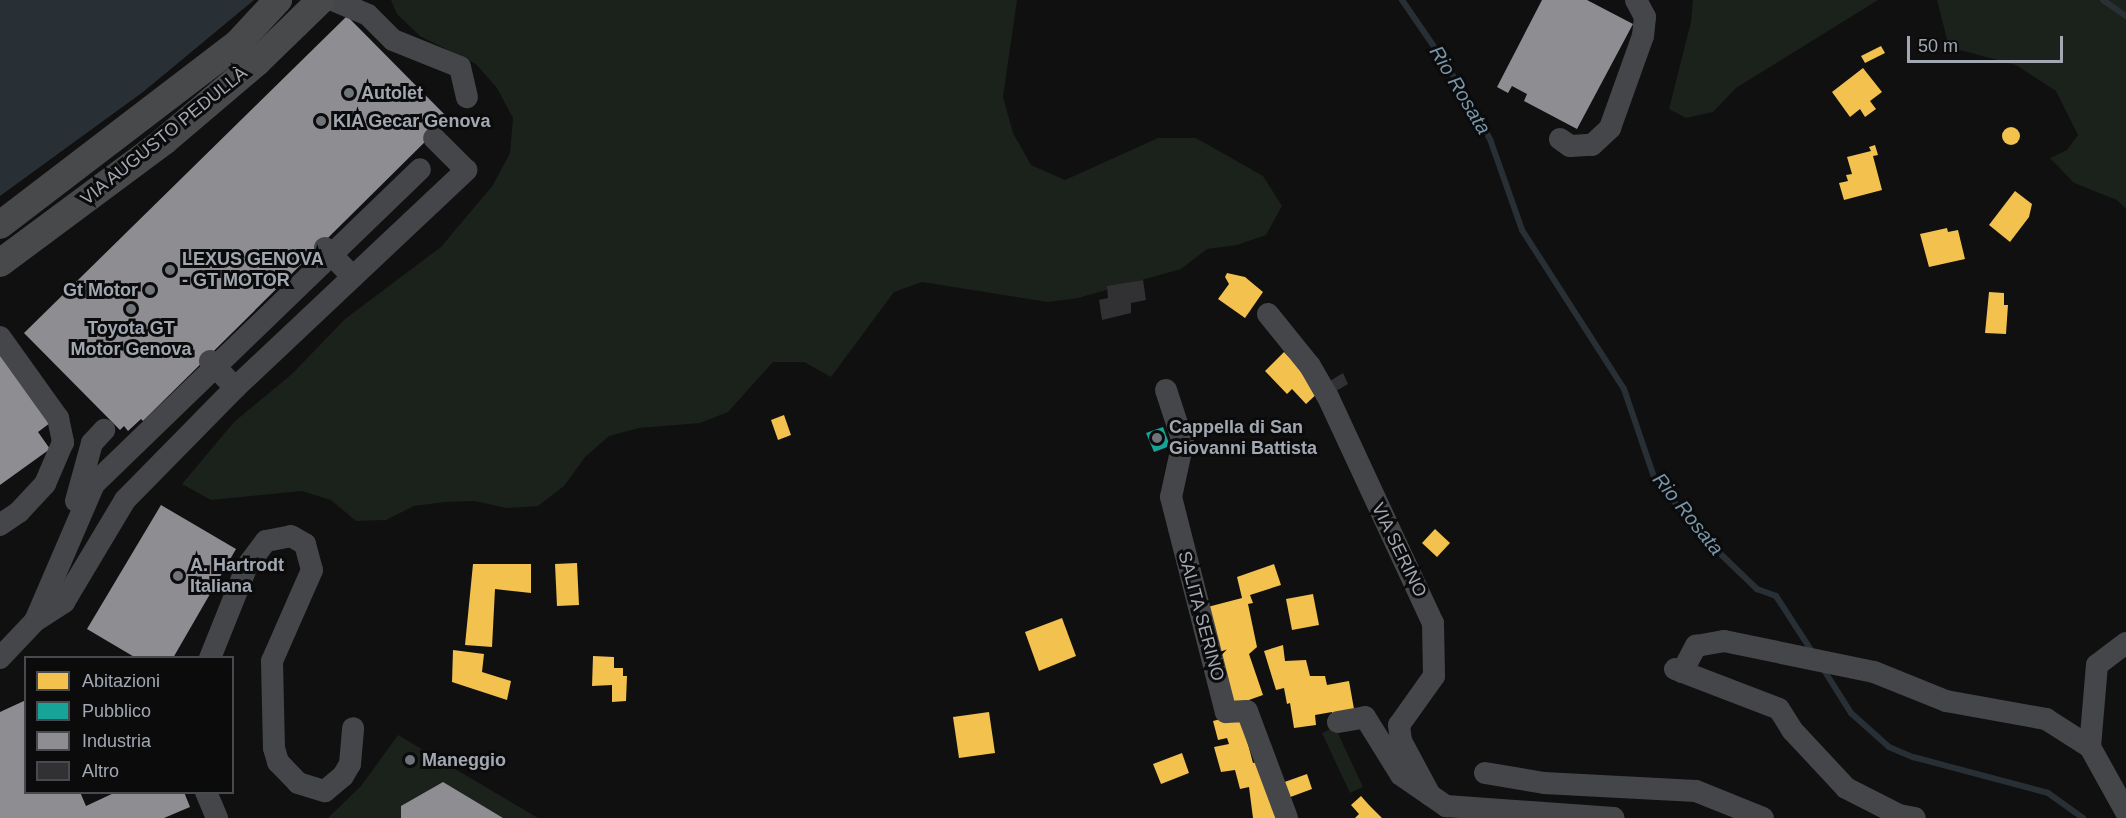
<!DOCTYPE html>
<meta charset="utf-8">
<style>
body{margin:0}
#map{position:relative;width:2126px;height:818px;overflow:hidden;background:#101011;font-family:Helvetica,sans-serif}
div>[style]{position:absolute}
[style*='--x']{left:calc(var(--x)*1px);top:calc(var(--y)*1px);width:calc(var(--w)*1px);rotate:calc(var(--a)*1deg)}
.green>*{inset:0;background:#1b211b}
.water>*{inset:0;background:#283035}
.homes>*{inset:0;background:#f2c14e}
.round{border-radius:50%}
.public>*{inset:0;background:#17a398}
.industry>*{inset:0;background:#8d8d92}
.stream>*{height:6px;margin:-3px;padding:0 3px;transform-origin:3px;border-radius:3px;background:#283035}
.building>*{inset:0;background:#313133}
.minor>*{height:22px;margin:-11px;padding:0 11px;transform-origin:11px;border-radius:11px;background:#454649}
.major>*{height:28px;margin:-14px;padding:0 14px;transform-origin:14px;border-radius:14px;background:#47494b}
.minor-bridge>*{height:22px;margin:-11px;padding:0 11px;transform-origin:11px;border-radius:11px;background:#454649}
.dots>*{width:16px;height:16px;translate:-50% -50%;box-sizing:border-box;border:3px solid #0b0b0c;border-radius:50%}
span{translate:-50% -50%;white-space:nowrap;text-align:center;line-height:1.15;-webkit-text-stroke:6px #0b0b0c;paint-order:stroke}
.poi-label{font-size:18px;color:#a2a8b2;font-weight:700}
.left{translate:0 -50%;text-align:left}
.right{translate:-100% -50%;text-align:right}
.street-label{font-size:18px;color:#a2a8b2}
.water-label{font-size:20px;color:#7997ac;font-style:italic}
.legend{position:absolute;left:24px;top:656px;width:210px;height:138px;box-sizing:border-box;background:#0b0b0c;border:2px solid #474a4e;margin:0;padding:8px 10px;list-style:none;font-size:18px;color:#a2a8b2}
.legend li{display:flex;align-items:center;gap:12px;height:30px}
.legend b{width:30px;border:2px solid #474a4e}
.scale{position:absolute;left:1907px;top:36px;width:156px;height:27px;box-sizing:border-box;border:3px solid #a2a8b2;border-top:0;padding-left:8px;font-size:18px;line-height:21px;white-space:nowrap;color:#a2a8b2;-webkit-text-stroke:4px #0b0b0c;paint-order:stroke}
</style>
<div id="map">
<div class="green">
<i style="clip-path:polygon(391px 0,1017px 0,1003px 97px,1013px 133px,1031px 165px,1065px 180px,1158px 138px,1196px 138px,1263px 176px,1282px 206px,1266px 235px,1237px 245px,1207px 249px,1181px 269px,1078px 298px,1048px 302px,922px 282px,894px 292px,831px 377px,804px 362px,773px 362px,728px 412px,700px 423px,639px 428px,609px 436px,585px 457px,564px 486px,538px 506px,506px 508px,475px 501px,445px 502px,414px 506px,386px 520px,356px 521px,331px 500px,302px 491px,211px 500px,182px 484px,234px 422px,292px 374px,345px 319px,441px 247px,493px 185px,510px 153px,513px 118px,497px 88px,476px 64px,420px 36px,397px 14px)"></i>
<i style="clip-path:polygon(1693px 0,1878px 0,1736px 88px,1713px 112px,1686px 118px,1669px 109px,1691px 22px)"></i>
<i style="clip-path:polygon(1937px 0,2126px 0,2126px 209px,2117px 200px,2074px 183px,2050px 158px,2067px 150px,2078px 135px,2056px 91px,2016px 65px,1949px 47px)"></i>
<i style="clip-path:polygon(1335px 727px,1363px 787px,1350px 793px,1322px 733px)"></i>
<i style="clip-path:polygon(398px 735px,538px 818px,328px 818px,361px 786px)"></i>
</div>
<div class="water">
<i style="clip-path:polygon(0 0,254px 0,143px 92px,0 196px)"></i>
</div>
<div class="homes">
<i style="clip-path:polygon(1881px 46px,1885px 53px,1865px 63px,1861px 56px)"></i>
<i style="clip-path:polygon(1863px 68px,1882px 92px,1870px 101px,1876px 109px,1865px 117px,1860px 109px,1850px 117px,1832px 92px)"></i>
<i class="round" style="left:2002px;top:127px;width:18px;height:18px"></i>
<i style="clip-path:polygon(1875px 145px,1878px 155px,1873px 156px,1882px 190px,1844px 200px,1839px 183px,1848px 181px,1846px 175px,1852px 174px,1847px 157px,1871px 151px,1869px 147px)"></i>
<i style="clip-path:polygon(2015px 191px,2032px 204px,2029px 217px,2010px 242px,1989px 225px)"></i>
<i style="clip-path:polygon(1947px 228px,1948px 232px,1958px 230px,1965px 259px,1929px 267px,1920px 234px)"></i>
<i style="clip-path:polygon(1227px 273px,1245px 277px,1263px 292px,1245px 318px,1218px 299px,1229px 284px,1225px 277px)"></i>
<i style="clip-path:polygon(1989px 292px,2004px 293px,2004px 305px,2008px 305px,2006px 334px,1985px 333px)"></i>
<i style="clip-path:polygon(1284px 352px,1321px 390px,1306px 404px,1292px 389px,1287px 394px,1265px 371px)"></i>
<i style="clip-path:polygon(784px 415px,791px 435px,778px 440px,771px 420px)"></i>
<i style="clip-path:polygon(1435px 529px,1450px 543px,1437px 557px,1422px 543px)"></i>
<i style="clip-path:polygon(577px 563px,579px 605px,557px 606px,555px 564px)"></i>
<i style="clip-path:polygon(473px 564px,531px 564px,531px 593px,495px 589px,492px 647px,465px 645px)"></i>
<i style="clip-path:polygon(1274px 564px,1281px 585px,1250px 595px,1253px 603px,1248px 604px,1257px 647px,1249px 654px,1263px 695px,1229px 707px,1200px 609px,1242px 598px,1237px 577px)"></i>
<i style="clip-path:polygon(1313px 594px,1319px 625px,1292px 630px,1286px 599px)"></i>
<i style="clip-path:polygon(1062px 618px,1076px 656px,1039px 671px,1025px 632px)"></i>
<i style="clip-path:polygon(1283px 645px,1285px 661px,1306px 660px,1310px 676px,1325px 676px,1327px 685px,1349px 681px,1354px 709px,1333px 716px,1332px 712px,1315px 715px,1316px 725px,1294px 728px,1290px 703px,1287px 704px,1284px 688px,1276px 690px,1264px 651px)"></i>
<i style="clip-path:polygon(453px 650px,484px 654px,482px 672px,511px 681px,507px 700px,452px 682px)"></i>
<i style="clip-path:polygon(593px 656px,614px 657px,614px 668px,623px 668px,623px 676px,627px 676px,626px 701px,612px 702px,612px 685px,592px 686px)"></i>
<i style="clip-path:polygon(989px 712px,995px 753px,959px 758px,953px 717px)"></i>
<i style="clip-path:polygon(1240px 714px,1253px 763px,1261px 761px,1280px 818px,1253px 818px,1249px 787px,1240px 789px,1235px 770px,1221px 772px,1214px 747px,1229px 744px,1227px 738px,1218px 740px,1213px 721px)"></i>
<i style="clip-path:polygon(1182px 753px,1189px 773px,1161px 784px,1153px 764px)"></i>
<i style="clip-path:polygon(1307px 774px,1312px 789px,1285px 799px,1279px 784px)"></i>
<i style="clip-path:polygon(1361px 796px,1369px 805px,1382px 818px,1355px 818px,1359px 814px,1351px 805px)"></i>
</div>
<div class="public">
<i style="clip-path:polygon(1163px 427px,1170px 446px,1154px 452px,1146px 433px)"></i>
</div>
<div class="industry">
<i style="clip-path:polygon(1542px 0,1587px 0,1633px 24px,1577px 129px,1524px 101px,1527px 94px,1512px 86px,1508px 93px,1497px 87px)"></i>
<i style="clip-path:polygon(347px 16px,447px 117px,444px 123px,143px 421px,141px 419px,128px 431px,124px 426px,120px 430px,24px 333px)"></i>
<i style="clip-path:polygon(0 355px,50px 423px,38px 432px,50px 449px,0 485px)"></i>
<i style="clip-path:polygon(161px 505px,236px 549px,173px 658px,136px 658px,87px 629px)"></i>
<i style="clip-path:polygon(26px 700px,26px 792px,80px 792px,86px 806px,116px 792px,184px 792px,190px 807px,164px 818px,0 818px,0 712px)"></i>
<i style="clip-path:polygon(443px 782px,503px 818px,401px 818px,401px 806px)"></i>
</div>
<div class="stream">
<i style="--x:1402;--y:0;--w:78;--a:55.5"></i>
<i style="--x:1446;--y:64;--w:87;--a:59.6"></i>
<i style="--x:1490;--y:139;--w:96;--a:70.6"></i>
<i style="--x:1522;--y:230;--w:189;--a:57.3"></i>
<i style="--x:1624;--y:389;--w:93;--a:71.2"></i>
<i style="--x:1654;--y:477;--w:82;--a:50.5"></i>
<i style="--x:1706;--y:540;--w:71;--a:43.9"></i>
<i style="--x:1757;--y:589;--w:20;--a:20"></i>
<i style="--x:1776;--y:596;--w:68;--a:57"></i>
<i style="--x:2103;--y:0;--w:28;--a:35"></i>
<i style="--x:1822;--y:667;--w:54;--a:57.8"></i>
<i style="--x:1851;--y:713;--w:51;--a:41.8"></i>
<i style="--x:1889;--y:747;--w:26;--a:23"></i>
<i style="--x:1913;--y:757;--w:140;--a:14.9"></i>
<i style="--x:2048;--y:793;--w:43;--a:35.5"></i>
</div>
<div class="building">
<i style="clip-path:polygon(1143px 280px,1146px 300px,1131px 303px,1131px 313px,1102px 320px,1099px 300px,1108px 298px,1107px 286px)"></i>
<i style="clip-path:polygon(1343px 373px,1348px 384px,1331px 394px,1325px 384px)"></i>
</div>
<div class="minor">
<i style="--x:333;--y:0;--w:38;--a:23"></i>
<i style="--x:368;--y:15;--w:35;--a:45"></i>
<i style="--x:393;--y:40;--w:72;--a:21.9"></i>
<i style="--x:460;--y:67;--w:31;--a:77"></i>
<i style="--x:1560;--y:139;--w:12;--a:35"></i>
<i style="--x:1570;--y:146;--w:22;--a:-3"></i>
<i style="--x:1592;--y:145;--w:25;--a:-43"></i>
<i style="--x:1610;--y:128;--w:98;--a:-70.3"></i>
<i style="--x:1643;--y:36;--w:19;--a:-84"></i>
<i style="--x:1645;--y:17;--w:19;--a:-118"></i>
<i style="--x:1268;--y:314;--w:67;--a:51.1"></i>
<i style="--x:1310;--y:366;--w:36;--a:60"></i>
<i style="--x:1328;--y:397;--w:249;--a:65.1"></i>
<i style="--x:1433;--y:623;--w:53;--a:88.9"></i>
<i style="--x:1434;--y:676;--w:60;--a:125.5"></i>
<i style="--x:1399;--y:725;--w:16;--a:83"></i>
<i style="--x:1401;--y:741;--w:61;--a:61.8"></i>
<i style="--x:0;--y:337;--w:100;--a:54.4"></i>
<i style="--x:58;--y:418;--w:25;--a:78"></i>
<i style="--x:63;--y:442;--w:46;--a:113.2"></i>
<i style="--x:45;--y:484;--w:38;--a:133"></i>
<i style="--x:19;--y:512;--w:23;--a:146"></i>
<i style="--x:1166;--y:390;--w:55;--a:71.9"></i>
<i style="--x:1183;--y:442;--w:56;--a:102.3"></i>
<i style="--x:1171;--y:497;--w:222;--a:75.7"></i>
<i style="--x:1226;--y:712;--w:21;--a:-3"></i>
<i style="--x:1247;--y:711;--w:114;--a:69.5"></i>
<i style="--x:76;--y:501;--w:60;--a:-74.6"></i>
<i style="--x:92;--y:443;--w:18;--a:-47"></i>
<i style="--x:35;--y:621;--w:149;--a:-66.7"></i>
<i style="--x:94;--y:484;--w:453;--a:-44"></i>
<i style="--x:2126;--y:643;--w:36;--a:143"></i>
<i style="--x:2097;--y:665;--w:82;--a:94.9"></i>
<i style="--x:2090;--y:747;--w:74;--a:61"></i>
<i style="--x:0;--y:658;--w:51;--a:-46.6"></i>
<i style="--x:35;--y:621;--w:35;--a:-33"></i>
<i style="--x:64;--y:602;--w:119;--a:-59.1"></i>
<i style="--x:125;--y:500;--w:157;--a:-45.5"></i>
<i style="--x:235;--y:388;--w:318;--a:-43.3"></i>
<i style="--x:466;--y:170;--w:45;--a:-135"></i>
<i style="--x:210;--y:658;--w:99;--a:-68.1"></i>
<i style="--x:247;--y:566;--w:31;--a:-53"></i>
<i style="--x:266;--y:541;--w:25;--a:-11"></i>
<i style="--x:291;--y:536;--w:16;--a:30"></i>
<i style="--x:305;--y:544;--w:27;--a:75"></i>
<i style="--x:312;--y:570;--w:99;--a:113.7"></i>
<i style="--x:272;--y:661;--w:87;--a:88.7"></i>
<i style="--x:274;--y:748;--w:15;--a:74"></i>
<i style="--x:278;--y:762;--w:29;--a:46"></i>
<i style="--x:298;--y:783;--w:28;--a:17"></i>
<i style="--x:325;--y:791;--w:23;--a:-40"></i>
<i style="--x:343;--y:776;--w:14;--a:-60"></i>
<i style="--x:350;--y:764;--w:36;--a:-85"></i>
<i style="--x:1675;--y:669;--w:111;--a:21"></i>
<i style="--x:1779;--y:709;--w:25;--a:58"></i>
<i style="--x:1792;--y:730;--w:79;--a:47"></i>
<i style="--x:1846;--y:788;--w:59;--a:27"></i>
<i style="--x:1899;--y:815;--w:16;--a:11"></i>
<i style="--x:1682;--y:672;--w:30;--a:-62"></i>
<i style="--x:1696;--y:646;--w:28;--a:-10"></i>
<i style="--x:1724;--y:641;--w:153;--a:11.7"></i>
<i style="--x:1874;--y:672;--w:78;--a:21.9"></i>
<i style="--x:1946;--y:701;--w:102;--a:10.2"></i>
<i style="--x:2046;--y:719;--w:52;--a:32.5"></i>
<i style="--x:1338;--y:722;--w:27;--a:-10"></i>
<i style="--x:1365;--y:717;--w:68;--a:58.2"></i>
<i style="--x:1401;--y:775;--w:55;--a:34.6"></i>
<i style="--x:1446;--y:806;--w:168;--a:4.1"></i>
<i style="--x:1485;--y:773;--w:60;--a:9.6"></i>
<i style="--x:1544;--y:783;--w:152;--a:3"></i>
<i style="--x:1696;--y:791;--w:72;--a:21.9"></i>
<i style="--x:206;--y:792;--w:28;--a:67"></i>
</div>
<div class="major">
<i style="--x:0;--y:225;--w:300;--a:-37.4"></i>
<i style="--x:238;--y:43;--w:59;--a:-47.1"></i>
<i style="--x:0;--y:263;--w:204;--a:-36.6"></i>
<i style="--x:164;--y:141;--w:122;--a:-40.3"></i>
<i style="--x:257;--y:62;--w:89;--a:-44.1"></i>
</div>
<div class="minor-bridge">
<i style="--x:325;--y:248;--w:40;--a:46"></i>
<i style="--x:210;--y:361;--w:37;--a:47"></i>
</div>
<div class="dots">
<i style="left:349px;top:93px;background:#6f737a"></i>
<i style="left:321px;top:121px;background:#6f737a"></i>
<i style="left:170px;top:270px;background:#6f737a"></i>
<i style="left:150px;top:290px;background:#6f737a"></i>
<i style="left:131px;top:309px;background:#6f737a"></i>
<i style="left:1157px;top:438px;background:#6f737a"></i>
<i style="left:178px;top:576px;background:#6f737a"></i>
<i style="left:410px;top:760px;background:#6f737a"></i>
</div>
<div class="poi-label">
<span class="left" style="left:361px;top:93px">Autolet</span>
<span class="left" style="left:333px;top:121px">KIA Gecar Genova</span>
<span class="left" style="left:182px;top:270px">LEXUS GENOVA<br>- GT MOTOR</span>
<span class="right" style="left:138px;top:290px">Gt Motor</span>
<span style="left:131px;top:339px">Toyota GT<br>Motor Genova</span>
<span class="left" style="left:1169px;top:438px">Cappella di San<br>Giovanni Battista</span>
<span class="left" style="left:190px;top:576px">A. Hartrodt<br>Italiana</span>
<span class="left" style="left:422px;top:760px">Maneggio</span>
</div>
<div class="street-label">
<span style="left:164px;top:136px;rotate:-39deg">VIA AUGUSTO PEDULLÀ</span>
<span style="left:1399px;top:550px;rotate:64deg">VIA SERINO</span>
<span style="left:1201px;top:616px;rotate:75deg">SALITA SERINO</span>
</div>
<div class="water-label">
<span style="left:1460px;top:90px;rotate:59deg">Rio Rosata</span>
<span style="left:1688px;top:514px;rotate:51deg">Rio Rosata</span>
</div>
<ul class="legend">
<li><b style="height:16px;background:#f2c14e"></b>Abitazioni</li>
<li><b style="height:16px;background:#17a398"></b>Pubblico</li>
<li><b style="height:16px;background:#8d8d92"></b>Industria</li>
<li><b style="height:16px;background:#313133"></b>Altro</li>
</ul>
<div class="scale">50 m</div>
</div>
